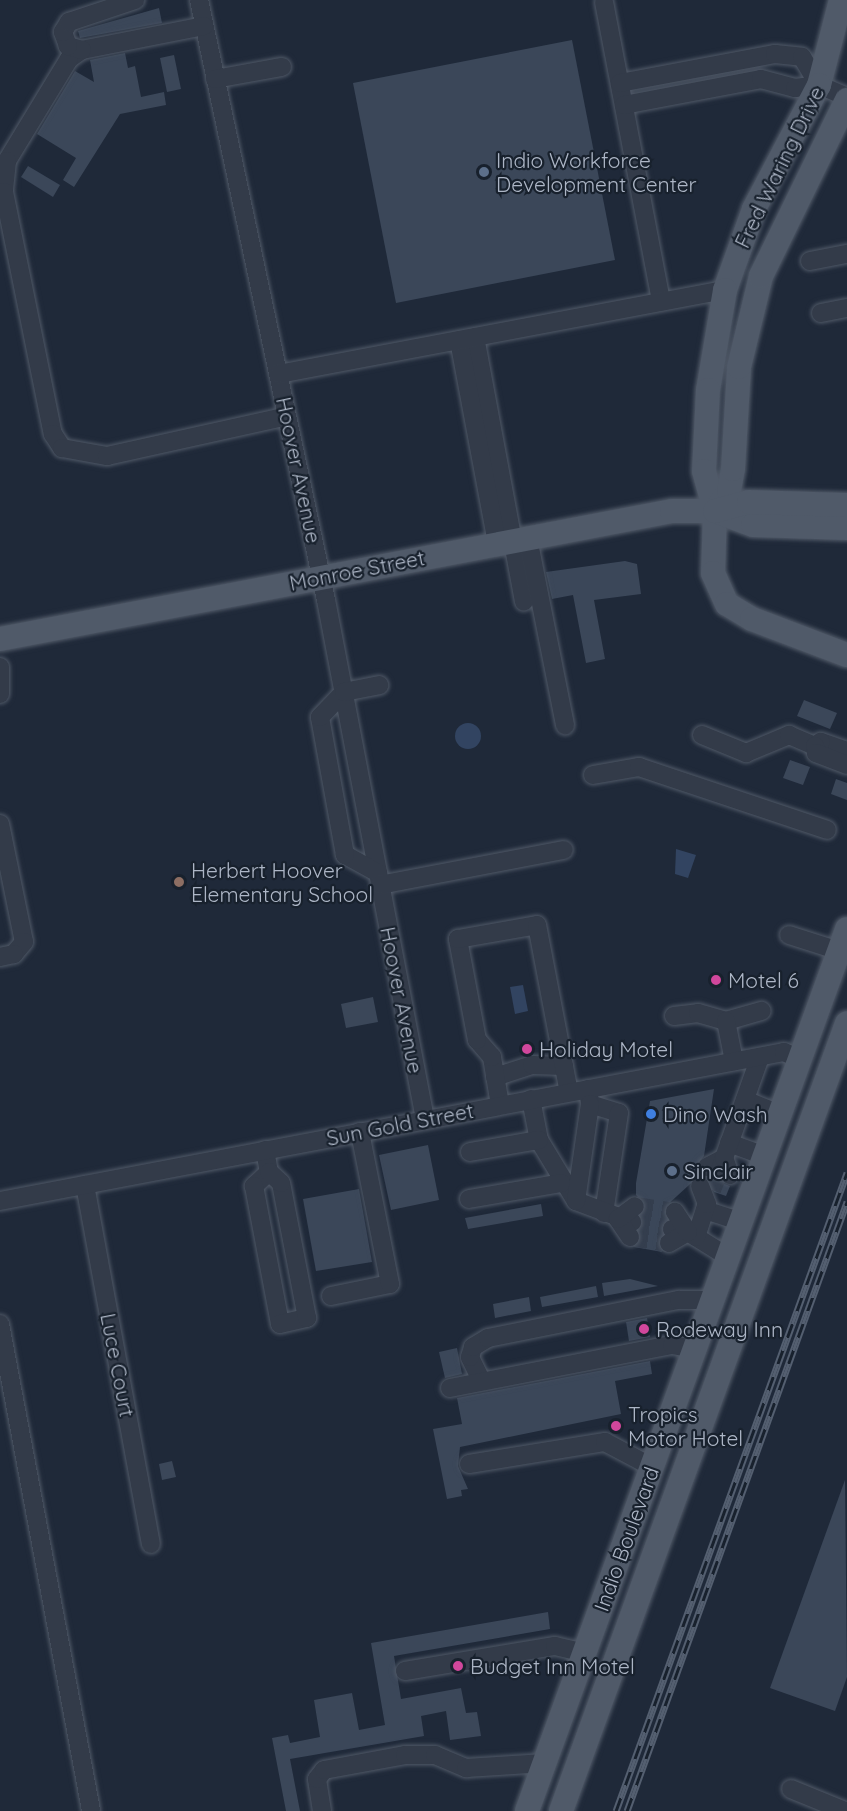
<!DOCTYPE html>
<style>
body{margin:0}
#map{position:relative;width:847px;height:1811px;overflow:hidden;background:#1f2939;font-family:Quicksand,sans-serif}
div>[style]{position:absolute}
[style*='--x']{left:calc(var(--x)*1px);top:calc(var(--y)*1px);width:calc(var(--w)*1px);rotate:calc(var(--a)*1deg)}
.water>*{inset:0;background:#324461}
.round{border-radius:50%}
.building>*{inset:0;background:#3b4759}
.minor-tunnel>*{height:18px;margin-top:-9px;transform-origin:0;background:repeating-linear-gradient(90deg,#343e4e 0 18px,transparent 0 27px)}
.roads{filter:drop-shadow(0 0 2px #505967) drop-shadow(0 0 2px #505967)}
.minor>*{height:18px;margin:-9px;padding:0 9px;transform-origin:9px;border-radius:9px;background:#333b49}
.major>*{height:24px;margin:-12px;padding:0 12px;transform-origin:12px;border-radius:12px;background:#505a69}
.rail>*{height:7px;margin-top:-3.5px;transform-origin:0;background:repeating-linear-gradient(90deg,#18212d 0 14px,#545f70 0 28px);box-sizing:border-box;border-block:2px solid #545f70}
.dots>*{width:16px;height:16px;translate:-50% -50%;box-sizing:border-box;border:3px solid #18212d;border-radius:50%}
span{translate:-50% -50%;white-space:nowrap;text-align:center;line-height:1.15;-webkit-text-stroke:4.5px #18212d;paint-order:stroke}
.poi-label{font-size:21px;color:#adb6c6}
.left{translate:0 -50%;text-align:left}
.street-label{font-size:21px;color:#adb6c6}
</style>
<div id="map">
<div class="water">
<i class="round" style="left:455px;top:723px;width:26px;height:26px"></i>
<i style="clip-path:polygon(676px 849px,696px 855px,688px 878px,675px 874px)"></i>
<i style="clip-path:polygon(523px 985px,528px 1011px,515px 1014px,510px 987px)"></i>
</div>
<div class="building">
<i style="clip-path:polygon(159px 8px,162px 23px,80px 38px,78px 31px)"></i>
<i style="clip-path:polygon(572px 40px,615px 260px,396px 303px,353px 83px)"></i>
<i style="clip-path:polygon(125px 53px,128px 68px,135px 66px,141px 97px,164px 92px,166px 105px,120px 114px,74px 187px,63px 180px,76px 158px,37px 134px,75px 71px,94px 82px,90px 60px)"></i>
<i style="clip-path:polygon(174px 55px,181px 89px,167px 92px,160px 58px)"></i>
<i style="clip-path:polygon(28px 166px,60px 185px,53px 197px,21px 177px)"></i>
<i style="clip-path:polygon(625px 561px,637px 564px,641px 594px,594px 600px,605px 659px,586px 663px,573px 595px,552px 599px,546px 572px)"></i>
<i style="clip-path:polygon(804px 700px,837px 713px,830px 729px,797px 716px)"></i>
<i style="clip-path:polygon(790px 760px,810px 767px,803px 785px,783px 778px)"></i>
<i style="clip-path:polygon(836px 779px,847px 783px,847px 800px,831px 794px)"></i>
<i style="clip-path:polygon(373px 997px,378px 1022px,346px 1028px,341px 1004px)"></i>
<i style="clip-path:polygon(714px 1089px,704px 1156px,696px 1166px,700px 1175px,665px 1207px,658px 1242px,662px 1252px,634px 1247px,640px 1241px,646px 1205px,636px 1195px,636px 1183px,650px 1101px)"></i>
<i style="clip-path:polygon(428px 1145px,439px 1200px,391px 1210px,379px 1155px)"></i>
<i style="clip-path:polygon(708px 1178px,730px 1186px,726px 1196px,714px 1192px)"></i>
<i style="clip-path:polygon(359px 1189px,372px 1262px,316px 1271px,303px 1199px)"></i>
<i style="clip-path:polygon(541px 1204px,543px 1216px,468px 1229px,465px 1218px)"></i>
<i style="clip-path:polygon(630px 1279px,658px 1286px,604px 1296px,602px 1283px)"></i>
<i style="clip-path:polygon(596px 1286px,598px 1297px,542px 1307px,540px 1297px)"></i>
<i style="clip-path:polygon(529px 1297px,531px 1311px,495px 1318px,493px 1304px)"></i>
<i style="clip-path:polygon(647px 1318px,650px 1337px,629px 1341px,626px 1322px)"></i>
<i style="clip-path:polygon(457px 1348px,462px 1374px,445px 1378px,439px 1352px)"></i>
<i style="clip-path:polygon(650px 1361px,652px 1374px,615px 1381px,621px 1414px,460px 1447px,458px 1466px,468px 1489px,461px 1490px,462px 1496px,447px 1499px,433px 1429px,462px 1424px,457px 1398px)"></i>
<i style="clip-path:polygon(172px 1461px,176px 1477px,162px 1480px,159px 1464px)"></i>
<i style="clip-path:polygon(845px 1480px,847px 1677px,835px 1711px,770px 1688px)"></i>
<i style="clip-path:polygon(548px 1612px,550px 1629px,394px 1656px,401px 1699px,461px 1688px,466px 1713px,477px 1712px,481px 1736px,450px 1740px,446px 1711px,421px 1716px,424px 1736px,290px 1759px,300px 1811px,286px 1811px,272px 1738px,288px 1735px,290px 1743px,320px 1737px,314px 1700px,352px 1693px,359px 1730px,385px 1725px,371px 1643px)"></i>
</div>
<div class="minor-tunnel">
<i style="--x:712;--y:1190;--w:22;--a:-68"></i>
<i style="--x:635;--y:1206;--w:40;--a:8.5"></i>
<i style="--x:632;--y:1222;--w:41;--a:9.9"></i>
<i style="--x:630;--y:1237;--w:39;--a:9"></i>
</div>
<div class="roads">
<div class="minor">
<i style="--x:199;--y:0;--w:613;--a:78.05"></i>
<i style="--x:326;--y:600;--w:528;--a:79.2"></i>
<i style="--x:604;--y:2;--w:305;--a:79.2"></i>
<i style="--x:204;--y:26;--w:124;--a:168.9"></i>
<i style="--x:82;--y:50;--w:16;--a:145"></i>
<i style="--x:69;--y:59;--w:119;--a:121.3"></i>
<i style="--x:7;--y:161;--w:31;--a:96"></i>
<i style="--x:4;--y:192;--w:247;--a:78.6"></i>
<i style="--x:53;--y:434;--w:17;--a:57"></i>
<i style="--x:62;--y:448;--w:46;--a:10.1"></i>
<i style="--x:107;--y:456;--w:184;--a:-12.5"></i>
<i style="--x:82;--y:50;--w:15;--a:-164"></i>
<i style="--x:68;--y:46;--w:15;--a:-110"></i>
<i style="--x:63;--y:32;--w:12;--a:-59"></i>
<i style="--x:69;--y:22;--w:70;--a:-18.4"></i>
<i style="--x:215;--y:79;--w:68;--a:-10.2"></i>
<i style="--x:620;--y:83;--w:158;--a:-10.6"></i>
<i style="--x:775;--y:54;--w:27;--a:6"></i>
<i style="--x:802;--y:57;--w:33;--a:59"></i>
<i style="--x:624;--y:105;--w:139;--a:-10.7"></i>
<i style="--x:761;--y:79;--w:35;--a:15"></i>
<i style="--x:795;--y:88;--w:24;--a:-7"></i>
<i style="--x:819;--y:85;--w:30;--a:23"></i>
<i style="--x:810;--y:261;--w:38;--a:-11"></i>
<i style="--x:821;--y:313;--w:26;--a:-11"></i>
<i style="--x:475;--y:337;--w:269;--a:79.5"></i>
<i style="--x:459;--y:340;--w:208;--a:79.4"></i>
<i style="--x:279;--y:374;--w:454;--a:-10.7"></i>
<i style="--x:528;--y:538;--w:191;--a:78.8"></i>
<i style="--x:0;--y:667;--w:27;--a:90"></i>
<i style="--x:702;--y:735;--w:48;--a:22.2"></i>
<i style="--x:746;--y:753;--w:47;--a:-22.7"></i>
<i style="--x:789;--y:735;--w:28;--a:23"></i>
<i style="--x:847;--y:751;--w:28;--a:-161"></i>
<i style="--x:821;--y:742;--w:7;--a:146"></i>
<i style="--x:815;--y:746;--w:7;--a:82"></i>
<i style="--x:816;--y:753;--w:33;--a:21"></i>
<i style="--x:593;--y:775;--w:47;--a:-9.9"></i>
<i style="--x:639;--y:767;--w:198;--a:18.5"></i>
<i style="--x:0;--y:824;--w:120;--a:78.5"></i>
<i style="--x:24;--y:942;--w:16;--a:130"></i>
<i style="--x:14;--y:954;--w:14;--a:168"></i>
<i style="--x:378;--y:873;--w:38;--a:-151"></i>
<i style="--x:345;--y:855;--w:140;--a:-100.3"></i>
<i style="--x:320;--y:717;--w:35;--a:-46"></i>
<i style="--x:344;--y:692;--w:36;--a:-11"></i>
<i style="--x:380;--y:885;--w:187;--a:-10.8"></i>
<i style="--x:789;--y:935;--w:52;--a:17.7"></i>
<i style="--x:674;--y:1016;--w:24;--a:-7"></i>
<i style="--x:698;--y:1013;--w:29;--a:16"></i>
<i style="--x:726;--y:1021;--w:37;--a:-16"></i>
<i style="--x:726;--y:1021;--w:41;--a:78.7"></i>
<i style="--x:495;--y:1077;--w:39;--a:-18"></i>
<i style="--x:532;--y:1065;--w:32;--a:2"></i>
<i style="--x:588;--y:1089;--w:15;--a:82"></i>
<i style="--x:590;--y:1104;--w:30;--a:17"></i>
<i style="--x:619;--y:1113;--w:101;--a:98.5"></i>
<i style="--x:531;--y:1099;--w:42;--a:79"></i>
<i style="--x:539;--y:1140;--w:71;--a:58.8"></i>
<i style="--x:576;--y:1201;--w:60;--a:20.6"></i>
<i style="--x:745;--y:1100;--w:38;--a:22"></i>
<i style="--x:500;--y:1105;--w:49;--a:-99.5"></i>
<i style="--x:492;--y:1057;--w:23;--a:-131"></i>
<i style="--x:477;--y:1040;--w:103;--a:-100.7"></i>
<i style="--x:458;--y:939;--w:80;--a:-10"></i>
<i style="--x:537;--y:925;--w:170;--a:79.2"></i>
<i style="--x:729;--y:1143;--w:38;--a:20"></i>
<i style="--x:265;--y:1150;--w:22;--a:80"></i>
<i style="--x:269;--y:1172;--w:21;--a:137"></i>
<i style="--x:254;--y:1186;--w:140;--a:79.3"></i>
<i style="--x:280;--y:1324;--w:28;--a:-13"></i>
<i style="--x:307;--y:1318;--w:137;--a:-100.9"></i>
<i style="--x:281;--y:1183;--w:16;--a:-137"></i>
<i style="--x:470;--y:1152;--w:70;--a:-9.9"></i>
<i style="--x:707;--y:1167;--w:19;--a:-28"></i>
<i style="--x:724;--y:1158;--w:13;--a:108"></i>
<i style="--x:730;--y:1175;--w:18;--a:-109"></i>
<i style="--x:724;--y:1158;--w:107;--a:-70.4"></i>
<i style="--x:85;--y:1185;--w:365;--a:79.6"></i>
<i style="--x:469;--y:1199;--w:94;--a:-9.8"></i>
<i style="--x:0;--y:1201;--w:798;--a:-10.76"></i>
<i style="--x:784;--y:1052;--w:17;--a:24"></i>
<i style="--x:576;--y:1201;--w:98;--a:-81.8"></i>
<i style="--x:705;--y:1210;--w:38;--a:18"></i>
<i style="--x:672;--y:1229;--w:16;--a:11"></i>
<i style="--x:688;--y:1232;--w:47;--a:32"></i>
<i style="--x:630;--y:1237;--w:22;--a:-124"></i>
<i style="--x:618;--y:1219;--w:21;--a:-37"></i>
<i style="--x:696;--y:1237;--w:35;--a:-72"></i>
<i style="--x:707;--y:1204;--w:19;--a:-111"></i>
<i style="--x:669;--y:1243;--w:22;--a:-30"></i>
<i style="--x:688;--y:1232;--w:24;--a:-123"></i>
<i style="--x:331;--y:1296;--w:60;--a:-11.5"></i>
<i style="--x:390;--y:1284;--w:155;--a:-101.2"></i>
<i style="--x:0;--y:1324;--w:495;--a:79.4"></i>
<i style="--x:481;--y:1380;--w:25;--a:-116"></i>
<i style="--x:470;--y:1357;--w:10;--a:-73"></i>
<i style="--x:473;--y:1347;--w:17;--a:-31"></i>
<i style="--x:488;--y:1338;--w:195;--a:-11.3"></i>
<i style="--x:679;--y:1300;--w:33;--a:0"></i>
<i style="--x:450;--y:1388;--w:226;--a:-11"></i>
<i style="--x:672;--y:1345;--w:23;--a:10"></i>
<i style="--x:469;--y:1464;--w:138;--a:-9.2"></i>
<i style="--x:605;--y:1442;--w:53;--a:28"></i>
<i style="--x:405;--y:1671;--w:152;--a:-9.5"></i>
<i style="--x:555;--y:1646;--w:31;--a:13"></i>
<i style="--x:791;--y:1789;--w:58;--a:22.2"></i>
<i style="--x:322;--y:1811;--w:32;--a:-99"></i>
<i style="--x:317;--y:1779;--w:11;--a:-52"></i>
<i style="--x:324;--y:1770;--w:82;--a:-10.5"></i>
<i style="--x:405;--y:1755;--w:30;--a:0"></i>
<i style="--x:435;--y:1755;--w:34;--a:23"></i>
<i style="--x:466;--y:1768;--w:79;--a:-3.6"></i>
</div>
<div class="major">
<i style="--x:841;--y:0;--w:88;--a:104.5"></i>
<i style="--x:819;--y:85;--w:140;--a:117.7"></i>
<i style="--x:754;--y:209;--w:86;--a:109.7"></i>
<i style="--x:725;--y:290;--w:101;--a:99.6"></i>
<i style="--x:708;--y:390;--w:81;--a:92.8"></i>
<i style="--x:704;--y:471;--w:41;--a:74.6"></i>
<i style="--x:715;--y:511;--w:62;--a:91.8"></i>
<i style="--x:713;--y:573;--w:34;--a:66"></i>
<i style="--x:727;--y:604;--w:29;--a:31"></i>
<i style="--x:752;--y:619;--w:102;--a:20.8"></i>
<i style="--x:715;--y:511;--w:24;--a:-55"></i>
<i style="--x:729;--y:491;--w:22;--a:-80"></i>
<i style="--x:733;--y:469;--w:102;--a:-86.6"></i>
<i style="--x:739;--y:367;--w:94;--a:-76.4"></i>
<i style="--x:761;--y:276;--w:196;--a:-64"></i>
<i style="--x:715;--y:511;--w:40;--a:20.2"></i>
<i style="--x:753;--y:525;--w:94;--a:1.8"></i>
<i style="--x:0;--y:639;--w:684;--a:-10.78"></i>
<i style="--x:672;--y:511;--w:43;--a:0"></i>
<i style="--x:715;--y:511;--w:35;--a:-15"></i>
<i style="--x:749;--y:502;--w:98;--a:1.8"></i>
<i style="--x:527;--y:1811;--w:938;--a:-70.06"></i>
<i style="--x:561;--y:1811;--w:838;--a:-70.05"></i>
</div>
</div>
<div class="rail">
<i style="--x:616;--y:1811;--w:679;--a:-70.1"></i>
<i style="--x:627;--y:1811;--w:648;--a:-70.14"></i>
</div>
<div class="dots">
<i style="left:484px;top:172px;background:#5c6f8a"></i>
<i style="left:179px;top:882px;background:#8d6e63"></i>
<i style="left:716px;top:980px;background:#d1479c"></i>
<i style="left:527px;top:1049px;background:#d1479c"></i>
<i style="left:651px;top:1114px;background:#3f7fe0"></i>
<i style="left:672px;top:1171px;background:#5c6f8a"></i>
<i style="left:644px;top:1329px;background:#d1479c"></i>
<i style="left:616px;top:1426px;background:#d1479c"></i>
<i style="left:458px;top:1666px;background:#d1479c"></i>
</div>
<div class="poi-label">
<span class="left" style="left:496px;top:172px">Indio Workforce<br>Development Center</span>
<span class="left" style="left:191px;top:882px">Herbert Hoover<br>Elementary School</span>
<span class="left" style="left:728px;top:980px">Motel 6</span>
<span class="left" style="left:539px;top:1049px">Holiday Motel</span>
<span class="left" style="left:663px;top:1114px">Dino Wash</span>
<span class="left" style="left:684px;top:1171px">Sinclair</span>
<span class="left" style="left:656px;top:1329px">Rodeway Inn</span>
<span class="left" style="left:628px;top:1426px">Tropics<br>Motor Hotel</span>
<span class="left" style="left:470px;top:1666px">Budget Inn Motel</span>
</div>
<div class="street-label">
<span style="left:779px;top:167px;rotate:-64deg">Fred Waring Drive</span>
<span style="left:299px;top:470px;rotate:78deg">Hoover Avenue</span>
<span style="left:357px;top:570px;rotate:-11deg">Monroe Street</span>
<span style="left:402px;top:1000px;rotate:79deg">Hoover Avenue</span>
<span style="left:400px;top:1124px;rotate:-11deg">Sun Gold Street</span>
<span style="left:118px;top:1365px;rotate:79deg">Luce Court</span>
<span style="left:626px;top:1539px;rotate:-70deg">Indio Boulevard</span>
</div>
</div>
